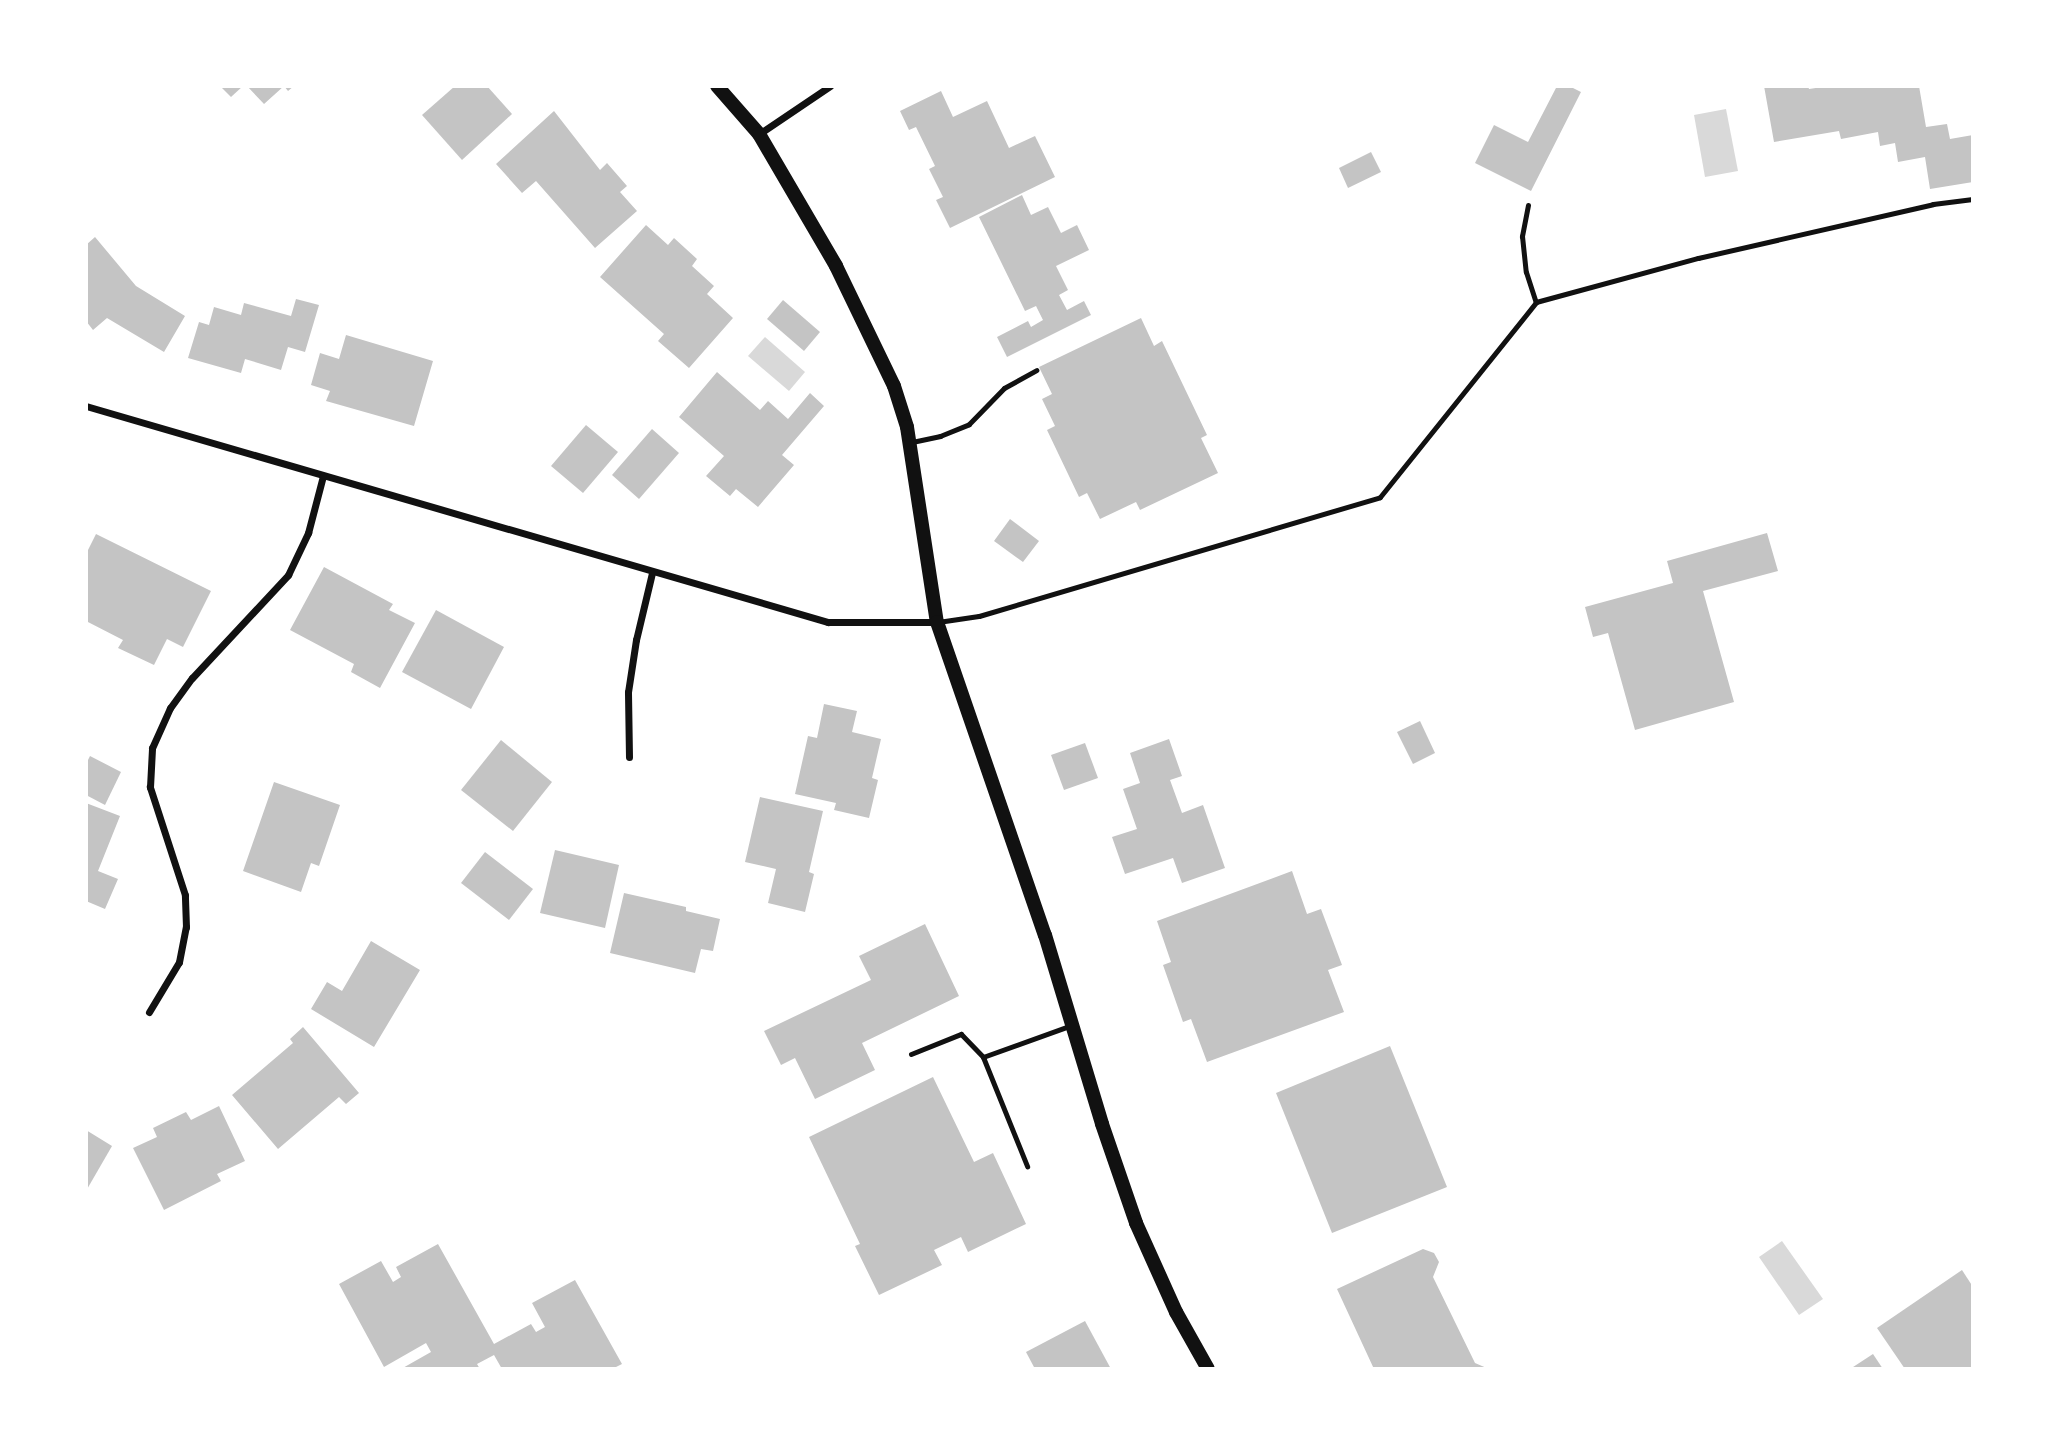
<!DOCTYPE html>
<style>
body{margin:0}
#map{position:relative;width:2059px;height:1455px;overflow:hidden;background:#fff;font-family:Barlow,sans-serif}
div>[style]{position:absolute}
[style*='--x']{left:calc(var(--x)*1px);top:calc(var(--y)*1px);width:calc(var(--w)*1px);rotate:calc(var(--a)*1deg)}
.water>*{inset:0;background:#d9d9d9}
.building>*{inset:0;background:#c4c4c4}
.service>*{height:5px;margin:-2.5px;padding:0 2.5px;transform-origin:2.5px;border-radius:2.5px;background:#111}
.minor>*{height:7px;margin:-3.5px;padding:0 3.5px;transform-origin:3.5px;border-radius:3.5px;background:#111}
.secondary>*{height:14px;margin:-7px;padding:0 7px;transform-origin:7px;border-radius:7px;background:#111}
span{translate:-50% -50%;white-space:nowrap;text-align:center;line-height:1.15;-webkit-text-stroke:5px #fff;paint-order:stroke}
.frame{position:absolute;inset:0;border:88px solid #fff;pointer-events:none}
</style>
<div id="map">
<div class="water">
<i style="clip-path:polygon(1726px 109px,1738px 171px,1705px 177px,1694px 115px)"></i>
<i style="clip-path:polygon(765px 337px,805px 372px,789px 391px,748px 356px)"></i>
<i style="clip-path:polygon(1782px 1241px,1823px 1299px,1799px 1315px,1759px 1257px)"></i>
</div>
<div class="building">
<i style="clip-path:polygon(220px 86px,243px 86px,231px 97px)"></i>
<i style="clip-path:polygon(247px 86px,294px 86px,288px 91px,284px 86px,264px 104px)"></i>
<i style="clip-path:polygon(455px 86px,487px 86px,512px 114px,462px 160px,422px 115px)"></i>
<i style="clip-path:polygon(1557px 86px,1569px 86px,1581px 92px,1531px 191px,1475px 163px,1494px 125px,1528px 142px)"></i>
<i style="clip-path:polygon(1764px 86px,1808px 86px,1809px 89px,1829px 86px,1919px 86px,1926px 127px,1947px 124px,1950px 139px,1973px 135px,1973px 182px,1930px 189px,1925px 157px,1898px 162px,1895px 143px,1880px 146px,1878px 132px,1841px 139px,1839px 131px,1774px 142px)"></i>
<i style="clip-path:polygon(941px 91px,953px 117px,987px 101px,1009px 148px,1035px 136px,1055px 177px,950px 228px,936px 200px,943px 197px,929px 169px,935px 166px,916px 127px,909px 130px,900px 111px)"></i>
<i style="clip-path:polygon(554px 111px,600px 170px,607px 163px,627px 186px,620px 192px,637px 211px,595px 248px,536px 181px,522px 193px,496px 164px)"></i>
<i style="clip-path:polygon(1371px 152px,1381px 172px,1348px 188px,1339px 168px)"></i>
<i style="clip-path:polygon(1022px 195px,1031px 215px,1048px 207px,1061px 233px,1077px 225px,1089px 250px,1056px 266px,1068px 290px,1059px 295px,1067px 310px,1084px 301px,1091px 315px,1007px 357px,997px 337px,1028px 321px,1031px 327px,1043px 320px,1036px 306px,1025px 311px,979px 217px)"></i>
<i style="clip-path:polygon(646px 225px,668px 245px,674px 238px,697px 259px,692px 266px,714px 286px,707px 294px,733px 318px,689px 368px,658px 341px,664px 334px,600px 277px)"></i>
<i style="clip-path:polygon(95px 237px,136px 286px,185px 316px,164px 352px,107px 318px,93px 330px,86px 321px,86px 245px)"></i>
<i style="clip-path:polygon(296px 299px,319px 305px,305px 352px,288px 347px,281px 370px,245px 359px,241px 373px,188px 358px,199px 322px,209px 325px,214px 307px,241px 315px,244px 303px,291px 316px)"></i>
<i style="clip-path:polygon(783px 300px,820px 332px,804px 351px,767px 319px)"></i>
<i style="clip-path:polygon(1141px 318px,1154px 346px,1162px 341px,1207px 435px,1201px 438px,1218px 473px,1140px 510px,1136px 502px,1100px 519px,1087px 493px,1079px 497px,1047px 430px,1055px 426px,1042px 399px,1052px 394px,1039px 367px)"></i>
<i style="clip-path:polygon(346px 335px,433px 361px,414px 426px,326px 401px,330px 391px,311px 385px,320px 353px,339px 359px)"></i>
<i style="clip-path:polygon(717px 372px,760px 410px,768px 401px,788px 419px,810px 393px,824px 406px,782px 455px,794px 465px,758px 507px,736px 489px,730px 496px,706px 476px,724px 456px,679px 417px)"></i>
<i style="clip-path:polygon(586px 425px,618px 452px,583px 493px,551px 466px)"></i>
<i style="clip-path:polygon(652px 429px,679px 453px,639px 499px,612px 475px)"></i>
<i style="clip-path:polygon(1010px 519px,1039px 541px,1023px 562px,994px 541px)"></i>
<i style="clip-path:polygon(1767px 533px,1778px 571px,1703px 591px,1734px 702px,1635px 730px,1608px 633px,1593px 637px,1585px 607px,1673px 583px,1667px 561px)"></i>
<i style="clip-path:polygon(96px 534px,211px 591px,183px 647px,167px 639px,154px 665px,118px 648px,123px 640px,86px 621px,86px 554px)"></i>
<i style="clip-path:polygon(324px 567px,393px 604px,389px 610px,415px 623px,380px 688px,351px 672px,354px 664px,290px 630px)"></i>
<i style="clip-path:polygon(436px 610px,504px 647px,471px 709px,402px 672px)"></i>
<i style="clip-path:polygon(824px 704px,857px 711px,852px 732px,881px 739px,872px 778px,878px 780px,869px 818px,834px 810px,836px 803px,795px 794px,808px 736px,817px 738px)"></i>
<i style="clip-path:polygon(1420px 721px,1435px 753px,1413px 764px,1397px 732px)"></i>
<i style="clip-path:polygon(1169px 739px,1182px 776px,1170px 780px,1182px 813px,1203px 805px,1225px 868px,1182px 883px,1173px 858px,1125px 874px,1112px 837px,1137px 829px,1123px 789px,1140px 783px,1130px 753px)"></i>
<i style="clip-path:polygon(501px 740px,552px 782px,513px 831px,461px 790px)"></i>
<i style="clip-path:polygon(1085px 743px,1098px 778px,1064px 790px,1051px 755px)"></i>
<i style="clip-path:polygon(90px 756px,121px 772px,105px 805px,86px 795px,86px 764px)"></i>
<i style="clip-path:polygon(274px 782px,340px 805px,319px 866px,311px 863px,301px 892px,243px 871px)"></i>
<i style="clip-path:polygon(760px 797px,823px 811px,809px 872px,814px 874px,805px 912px,768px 903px,776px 869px,745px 862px)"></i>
<i style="clip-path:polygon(86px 803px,120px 816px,98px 871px,118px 879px,105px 909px,86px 901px)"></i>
<i style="clip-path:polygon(555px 850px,619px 865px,605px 928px,540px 913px)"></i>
<i style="clip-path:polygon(485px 852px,533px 889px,509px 920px,461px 883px)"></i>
<i style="clip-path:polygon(1292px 871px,1307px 914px,1321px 909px,1342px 965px,1328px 970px,1344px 1012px,1207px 1062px,1191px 1019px,1183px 1022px,1163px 965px,1171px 962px,1157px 921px)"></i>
<i style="clip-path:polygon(624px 893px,686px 907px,686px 911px,720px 919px,713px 951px,701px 949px,695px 973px,610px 953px)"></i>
<i style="clip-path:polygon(925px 924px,959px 996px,862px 1043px,875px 1070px,815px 1099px,795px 1058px,781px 1065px,764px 1031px,871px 980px,859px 956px)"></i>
<i style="clip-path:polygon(371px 941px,420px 970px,374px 1047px,311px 1009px,327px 982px,342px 991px)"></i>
<i style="clip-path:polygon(303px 1027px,359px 1093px,346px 1104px,339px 1097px,278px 1149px,232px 1095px,293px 1043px,290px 1039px)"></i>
<i style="clip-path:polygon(1390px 1046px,1447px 1187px,1332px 1233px,1276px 1093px)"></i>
<i style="clip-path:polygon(933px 1077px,974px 1162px,993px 1153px,1026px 1224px,968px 1252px,961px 1237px,934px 1250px,942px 1265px,879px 1295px,855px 1246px,860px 1244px,809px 1137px)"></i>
<i style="clip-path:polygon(219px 1106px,245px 1161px,217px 1174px,221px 1181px,164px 1210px,133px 1148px,157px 1137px,153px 1128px,186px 1112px,191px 1120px)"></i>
<i style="clip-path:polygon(86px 1130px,112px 1146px,86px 1191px)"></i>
<i style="clip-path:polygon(438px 1244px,494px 1344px,531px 1324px,536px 1332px,545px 1327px,532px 1303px,575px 1280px,622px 1364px,612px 1369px,502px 1369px,494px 1355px,477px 1364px,480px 1369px,401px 1369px,431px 1352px,426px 1343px,384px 1367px,339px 1284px,381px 1261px,393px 1282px,401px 1277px,396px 1267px)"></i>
<i style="clip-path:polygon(1423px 1249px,1434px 1253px,1439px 1262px,1433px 1277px,1475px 1363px,1489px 1369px,1374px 1369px,1337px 1289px)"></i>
<i style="clip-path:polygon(1962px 1270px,1973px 1287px,1973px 1369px,1905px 1369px,1877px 1328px)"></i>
<i style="clip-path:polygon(1085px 1321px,1111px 1369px,1035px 1369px,1026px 1352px)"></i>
<i style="clip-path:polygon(1873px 1354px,1883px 1369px,1850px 1369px)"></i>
</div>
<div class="service">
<i style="--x:1528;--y:205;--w:32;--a:101"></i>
<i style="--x:1522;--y:236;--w:36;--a:84"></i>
<i style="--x:1526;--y:272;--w:32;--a:72"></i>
<i style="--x:912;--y:442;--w:29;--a:-12"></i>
<i style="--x:940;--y:436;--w:31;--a:-22"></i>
<i style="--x:969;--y:424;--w:50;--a:-45.8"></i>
<i style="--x:1004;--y:388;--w:37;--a:-29"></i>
<i style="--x:938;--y:622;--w:41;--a:-8.3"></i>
<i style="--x:979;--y:616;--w:418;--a:-16.5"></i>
<i style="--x:1380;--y:497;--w:250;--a:-51.3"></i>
<i style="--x:1536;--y:302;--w:168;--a:-15.2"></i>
<i style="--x:1698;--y:258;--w:241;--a:-12.9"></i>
<i style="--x:1933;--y:204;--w:40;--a:-7.1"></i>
<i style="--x:911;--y:1054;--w:54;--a:-21.8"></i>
<i style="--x:961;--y:1034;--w:32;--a:46"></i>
<i style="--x:983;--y:1057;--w:118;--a:68"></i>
<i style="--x:983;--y:1057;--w:95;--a:-19.8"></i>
</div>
<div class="minor">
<i style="--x:759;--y:134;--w:86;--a:-34.1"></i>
<i style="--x:86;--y:406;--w:773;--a:16.23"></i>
<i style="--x:828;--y:622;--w:108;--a:0"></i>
<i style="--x:629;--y:757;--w:65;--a:-90.9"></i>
<i style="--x:628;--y:692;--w:53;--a:-81.3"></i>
<i style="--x:636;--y:640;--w:69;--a:-76.6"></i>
<i style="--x:149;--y:1012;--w:58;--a:-59"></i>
<i style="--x:179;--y:962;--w:36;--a:-79"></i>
<i style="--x:186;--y:927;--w:32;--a:-92"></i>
<i style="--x:185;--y:895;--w:114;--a:-108"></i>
<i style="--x:150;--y:787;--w:39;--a:-87"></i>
<i style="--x:152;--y:748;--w:44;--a:-65.8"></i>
<i style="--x:170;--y:708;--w:37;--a:-54"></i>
<i style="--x:192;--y:678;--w:141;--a:-47"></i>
<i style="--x:288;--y:575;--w:47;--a:-64.5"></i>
<i style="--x:308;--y:533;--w:59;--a:-75.3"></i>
</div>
<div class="secondary">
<i style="--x:717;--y:86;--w:64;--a:48.8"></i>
<i style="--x:759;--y:134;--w:153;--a:59.7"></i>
<i style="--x:836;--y:266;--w:133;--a:64.2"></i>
<i style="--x:894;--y:386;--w:43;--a:72.4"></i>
<i style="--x:907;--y:427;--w:197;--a:81.3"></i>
<i style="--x:937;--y:622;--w:331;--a:71"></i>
<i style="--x:1045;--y:935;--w:197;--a:73.2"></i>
<i style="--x:1102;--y:1124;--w:105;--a:71"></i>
<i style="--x:1136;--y:1223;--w:98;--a:65.8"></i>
<i style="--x:1176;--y:1312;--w:65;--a:60.7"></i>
</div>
<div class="frame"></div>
</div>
